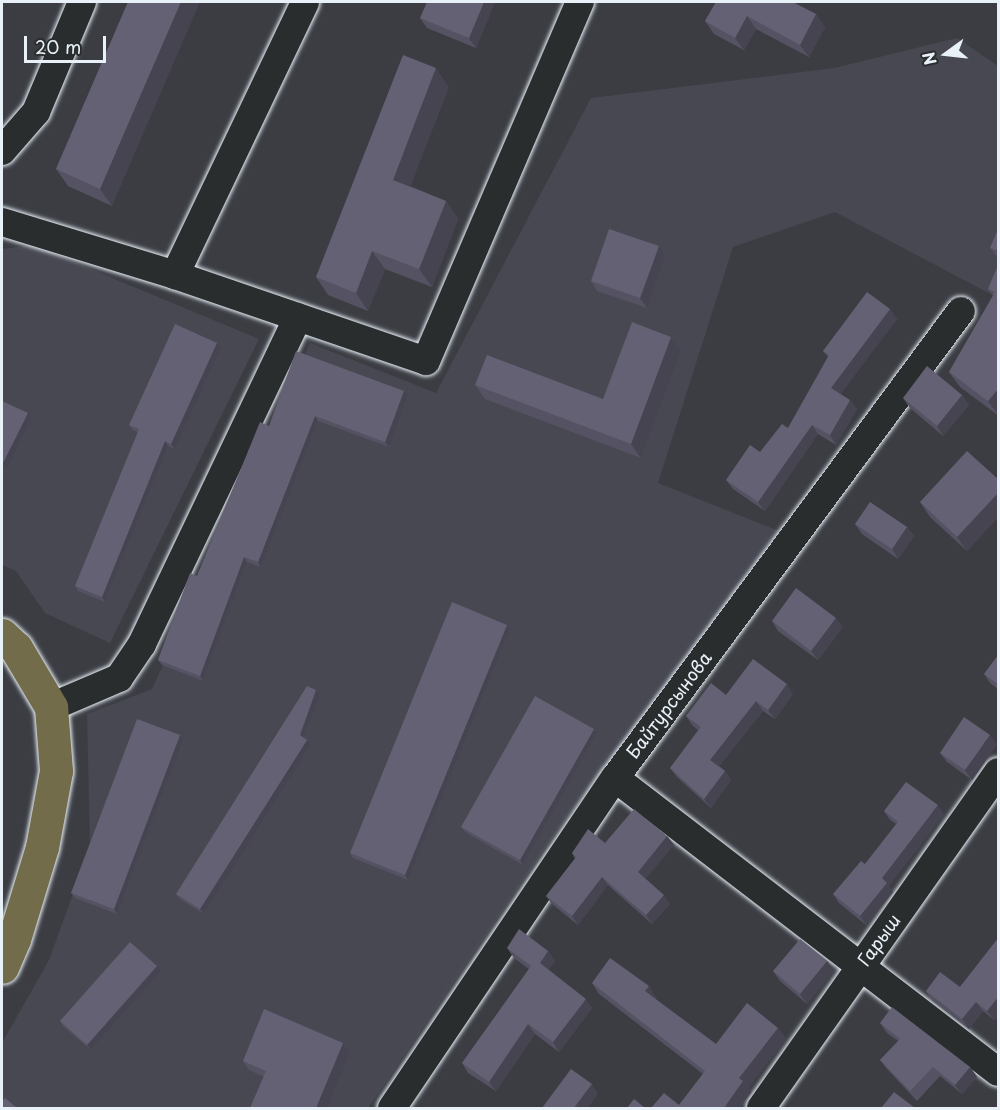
<!DOCTYPE html>
<meta charset="utf-8">
<style>
body{margin:0}
#map{position:relative;width:1000px;height:1110px;overflow:hidden;background:#3b3d43;font-family:"Playpen Sans",sans-serif}
div>[style]{position:absolute}
[style*='--x']{left:calc(var(--x)*1px);top:calc(var(--y)*1px);width:calc(var(--w)*1px);rotate:calc(var(--a)*1deg)}
.built>*{inset:0;background:#474851}
.roads{filter:drop-shadow(0 0 2px #e8f1f8) drop-shadow(0 0 2px #e8f1f8)}
.minor>*{height:28px;margin:-14px;padding:0 14px;transform-origin:14px;border-radius:14px;background:#2a2d2e}
.major>*{height:33px;margin:-16.5px;padding:0 16.5px;transform-origin:16.5px;border-radius:16.5px;background:#726c4b}
.wall>*{inset:0;background:#555363}
.shaded-wall>*{inset:0;background:#454450}
.building>*{inset:0;background:#636173}
span{translate:-50% -50%;white-space:nowrap;text-align:center;line-height:1.15;-webkit-text-stroke:4.5px #2a2d2e;paint-order:stroke}
.street-label{font-size:18px;color:#e8f1f8}
.frame{position:absolute;inset:0;border:3px solid #e8f1f8;pointer-events:none}
.north{position:absolute;left:916px;top:24px;width:60px;height:60px;-webkit-text-stroke:4px #2a2d2e;paint-order:stroke;rotate:255deg;font-size:16px;font-weight:700;line-height:24px;text-align:center;color:#e8f1f8}
.north::after{content:'';display:block;margin:auto;width:21px;height:27px;background:#e8f1f8;clip-path:polygon(50% 0,100% 100%,50% 72%,0 100%)}
.scale{position:absolute;left:24px;top:36px;width:82px;height:27px;box-sizing:border-box;border:3px solid #e8f1f8;border-top:0;padding-left:8px;font-size:18px;line-height:21px;white-space:nowrap;color:#e8f1f8;-webkit-text-stroke:4px #2a2d2e;paint-order:stroke}
</style>
<div id="map">
<div class="built">
<i style="clip-path:polygon(957px 38px,998px 66px,998px 298px,835px 212px,733px 247px,658px 483px,779px 531px,550px 841px,368px 1108px,2px 1108px,2px 1043px,49px 960px,90px 847px,87px 714px,152px 689px,310px 343px,436px 393px,591px 98px,834px 68px)"></i>
<i style="clip-path:polygon(33px 245px,259px 339px,110px 643px,45px 613px,16px 571px,2px 565px,2px 249px)"></i>
</div>
<div class="roads">
<div class="minor">
<i style="--x:2;--y:151;--w:52;--a:-48.9"></i>
<i style="--x:36;--y:112;--w:119;--a:-67.3"></i>
<i style="--x:2;--y:222;--w:181;--a:17"></i>
<i style="--x:175;--y:275;--w:265;--a:18.9"></i>
<i style="--x:426;--y:361;--w:391;--a:-66.8"></i>
<i style="--x:175;--y:275;--w:302;--a:-64.5"></i>
<i style="--x:51;--y:707;--w:74;--a:-23.1"></i>
<i style="--x:119;--y:678;--w:41;--a:-55.9"></i>
<i style="--x:142;--y:644;--w:362;--a:-64.5"></i>
<i style="--x:615;--y:778;--w:483;--a:37.5"></i>
<i style="--x:392;--y:1108;--w:398;--a:-56"></i>
<i style="--x:615;--y:778;--w:581;--a:-53.47"></i>
<i style="--x:761;--y:1108;--w:411;--a:-54.8"></i>
</div>
<div class="major">
<i style="--x:2;--y:635;--w:19;--a:43"></i>
<i style="--x:16;--y:648;--w:69;--a:59.3"></i>
<i style="--x:51;--y:707;--w:64;--a:85.5"></i>
<i style="--x:56;--y:771;--w:77;--a:100.4"></i>
<i style="--x:42;--y:847;--w:96;--a:106.9"></i>
<i style="--x:14;--y:939;--w:30;--a:113"></i>
</div>
</div>
<div class="wall">
<i style="clip-path:polygon(128px 2px,112px 206px,68px 186px,56px 169px)"></i>
<i style="clip-path:polygon(495px 2px,476px 48px,427px 28px,420px 18px)"></i>
<i style="clip-path:polygon(716px 2px,796px 2px,795px 3px,816px 14px,825px 27px,809px 57px,756px 29px,744px 50px,714px 34px,705px 21px)"></i>
<i style="clip-path:polygon(449px 87px,410px 186px,446px 201px,458px 219px,432px 287px,385px 269px,368px 311px,328px 295px,316px 277px)"></i>
<i style="clip-path:polygon(999px 227px,999px 260px,990px 248px)"></i>
<i style="clip-path:polygon(665px 256px,647px 308px,597px 291px,591px 281px)"></i>
<i style="clip-path:polygon(999px 263px,999px 416px,960px 387px,949px 372px,993px 296px,988px 289px)"></i>
<i style="clip-path:polygon(890px 309px,897px 319px,840px 394px,857px 409px,836px 445px,818px 434px,765px 511px,733px 489px,726px 480px,760px 452px,788px 428px,828px 357px,823px 351px)"></i>
<i style="clip-path:polygon(671px 337px,681px 351px,641px 458px,485px 399px,475px 385px,603px 399px)"></i>
<i style="clip-path:polygon(221px 348px,175px 449px,168px 446px,105px 602px,78px 591px,75px 586px,138px 432px,132px 430px,129px 425px)"></i>
<i style="clip-path:polygon(962px 395px,969px 405px,943px 436px,910px 408px,903px 398px)"></i>
<i style="clip-path:polygon(408px 396px,389px 447px,318px 421px,261px 567px,247px 562px,203px 681px,162px 665px,158px 660px,197px 576px,269px 426px)"></i>
<i style="clip-path:polygon(999px 480px,999px 516px,967px 551px,930px 517px,920px 502px)"></i>
<i style="clip-path:polygon(855px 524px,907px 527px,914px 536px,898px 559px,862px 534px)"></i>
<i style="clip-path:polygon(772px 621px,843px 627px,818px 660px,778px 631px)"></i>
<i style="clip-path:polygon(507px 625px,510px 630px,408px 880px,353px 858px,350px 853px)"></i>
<i style="clip-path:polygon(999px 654px,999px 690px,990px 683px,984px 674px)"></i>
<i style="clip-path:polygon(316px 690px,320px 695px,304px 738px,307px 740px,311px 745px,204px 914px,180px 899px,176px 894px)"></i>
<i style="clip-path:polygon(793px 694px,775px 719px,763px 711px,719px 766px,725px 771px,731px 780px,711px 808px,677px 777px,670px 768px,698px 730px,692px 725px,686px 716px,726px 695px)"></i>
<i style="clip-path:polygon(594px 729px,597px 734px,523px 865px,465px 832px,461px 827px)"></i>
<i style="clip-path:polygon(180px 735px,183px 740px,117px 914px,75px 898px,71px 893px)"></i>
<i style="clip-path:polygon(997px 744px,972px 780px,947px 762px,940px 753px)"></i>
<i style="clip-path:polygon(884px 811px,944px 814px,889px 886px,893px 892px,866px 925px,839px 903px,833px 894px,865px 864px,896px 824px,890px 820px)"></i>
<i style="clip-path:polygon(667px 836px,674px 845px,645px 879px,670px 904px,652px 924px,608px 885px,578px 925px,552px 904px,546px 896px,575px 859px,572px 853px,605px 843px)"></i>
<i style="clip-path:polygon(999px 937px,999px 1015px,994px 1020px,983px 1011px,969px 1029px,933px 1001px,926px 991px,960px 987px)"></i>
<i style="clip-path:polygon(507px 948px,548px 951px,555px 961px,548px 970px,592px 1008px,559px 1052px,535px 1034px,496px 1091px,468px 1073px,462px 1063px,529px 969px,514px 958px)"></i>
<i style="clip-path:polygon(827px 961px,834px 971px,807px 1004px,780px 981px,773px 971px)"></i>
<i style="clip-path:polygon(157px 966px,161px 971px,91px 1050px,63px 1026px,60px 1021px)"></i>
<i style="clip-path:polygon(592px 983px,656px 997px,655px 999px,716px 1044px,786px 1038px,748px 1088px,751px 1092px,739px 1108px,651px 1108px,679px 1105px,703px 1074px,599px 994px)"></i>
<i style="clip-path:polygon(880px 1023px,970px 1067px,977px 1077px,962px 1094px,940px 1076px,917px 1101px,887px 1069px,880px 1060px,898px 1041px,887px 1033px)"></i>
<i style="clip-path:polygon(343px 1043px,350px 1053px,327px 1108px,250px 1108px,264px 1077px,249px 1070px,243px 1061px)"></i>
</div>
<div class="shaded-wall">
<i style="clip-path:polygon(181px 2px,200px 2px,112px 206px,100px 189px)"></i>
<i style="clip-path:polygon(484px 2px,495px 2px,476px 48px,469px 38px)"></i>
<i style="clip-path:polygon(816px 14px,825px 27px,809px 57px,800px 45px)"></i>
<i style="clip-path:polygon(747px 16px,756px 29px,744px 50px,735px 38px)"></i>
<i style="clip-path:polygon(436px 68px,449px 87px,406px 198px,393px 180px)"></i>
<i style="clip-path:polygon(446px 201px,458px 219px,432px 287px,419px 269px)"></i>
<i style="clip-path:polygon(659px 246px,665px 256px,647px 308px,640px 298px)"></i>
<i style="clip-path:polygon(372px 251px,385px 269px,368px 311px,356px 293px)"></i>
<i style="clip-path:polygon(890px 309px,897px 319px,838px 398px,831px 388px)"></i>
<i style="clip-path:polygon(671px 337px,681px 351px,641px 458px,631px 444px)"></i>
<i style="clip-path:polygon(217px 343px,221px 348px,175px 449px,171px 444px)"></i>
<i style="clip-path:polygon(999px 388px,999px 416px,988px 401px)"></i>
<i style="clip-path:polygon(404px 391px,408px 396px,389px 447px,385px 442px)"></i>
<i style="clip-path:polygon(962px 395px,969px 405px,943px 436px,937px 426px)"></i>
<i style="clip-path:polygon(850px 400px,857px 409px,836px 445px,830px 435px)"></i>
<i style="clip-path:polygon(28px 413px,31px 418px,7px 468px,3px 463px)"></i>
<i style="clip-path:polygon(315px 416px,318px 421px,261px 567px,258px 562px)"></i>
<i style="clip-path:polygon(812px 425px,818px 434px,765px 511px,758px 502px)"></i>
<i style="clip-path:polygon(165px 441px,168px 446px,105px 602px,102px 597px)"></i>
<i style="clip-path:polygon(999px 492px,999px 516px,967px 551px,957px 537px)"></i>
<i style="clip-path:polygon(907px 527px,914px 536px,898px 559px,892px 549px)"></i>
<i style="clip-path:polygon(244px 557px,247px 562px,203px 681px,200px 676px)"></i>
<i style="clip-path:polygon(836px 618px,843px 627px,818px 660px,811px 651px)"></i>
<i style="clip-path:polygon(507px 625px,510px 630px,408px 880px,405px 875px)"></i>
<i style="clip-path:polygon(787px 684px,793px 694px,775px 719px,768px 710px)"></i>
<i style="clip-path:polygon(316px 690px,320px 695px,303px 740px,300px 735px)"></i>
<i style="clip-path:polygon(756px 701px,763px 711px,717px 769px,710px 760px)"></i>
<i style="clip-path:polygon(594px 729px,597px 734px,523px 865px,520px 860px)"></i>
<i style="clip-path:polygon(180px 735px,183px 740px,117px 914px,114px 909px)"></i>
<i style="clip-path:polygon(990px 735px,997px 744px,972px 780px,965px 770px)"></i>
<i style="clip-path:polygon(307px 740px,311px 745px,204px 914px,200px 909px)"></i>
<i style="clip-path:polygon(725px 771px,731px 780px,711px 808px,704px 799px)"></i>
<i style="clip-path:polygon(938px 805px,944px 814px,889px 886px,893px 892px,866px 925px,860px 916px,882px 878px)"></i>
<i style="clip-path:polygon(667px 836px,674px 845px,644px 881px,638px 872px)"></i>
<i style="clip-path:polygon(602px 877px,608px 885px,578px 925px,572px 916px)"></i>
<i style="clip-path:polygon(664px 895px,670px 904px,652px 924px,646px 915px)"></i>
<i style="clip-path:polygon(548px 951px,555px 961px,546px 973px,540px 963px)"></i>
<i style="clip-path:polygon(827px 961px,834px 971px,807px 1004px,800px 994px)"></i>
<i style="clip-path:polygon(157px 966px,161px 971px,91px 1050px,87px 1045px)"></i>
<i style="clip-path:polygon(649px 986px,656px 997px,652px 1002px,645px 991px)"></i>
<i style="clip-path:polygon(999px 996px,999px 1015px,994px 1020px,987px 1011px)"></i>
<i style="clip-path:polygon(586px 999px,592px 1008px,559px 1052px,553px 1042px)"></i>
<i style="clip-path:polygon(976px 1002px,983px 1011px,969px 1029px,962px 1019px)"></i>
<i style="clip-path:polygon(528px 1024px,535px 1034px,496px 1091px,489px 1082px)"></i>
<i style="clip-path:polygon(778px 1028px,786px 1038px,748px 1088px,751px 1092px,739px 1108px,724px 1108px,739px 1078px)"></i>
<i style="clip-path:polygon(343px 1043px,350px 1053px,327px 1108px,316px 1108px)"></i>
<i style="clip-path:polygon(970px 1067px,977px 1077px,962px 1094px,955px 1085px)"></i>
<i style="clip-path:polygon(592px 1084px,598px 1094px,588px 1108px,574px 1108px)"></i>
</div>
<div class="building">
<i style="clip-path:polygon(128px 2px,181px 2px,100px 189px,56px 169px)"></i>
<i style="clip-path:polygon(427px 2px,484px 2px,469px 38px,420px 18px)"></i>
<i style="clip-path:polygon(716px 2px,792px 2px,816px 14px,800px 45px,747px 16px,735px 38px,705px 21px)"></i>
<i style="clip-path:polygon(403px 55px,436px 68px,393px 180px,446px 201px,419px 269px,372px 251px,356px 293px,316px 277px)"></i>
<i style="clip-path:polygon(999px 227px,999px 251px,990px 248px)"></i>
<i style="clip-path:polygon(609px 229px,659px 246px,640px 298px,591px 281px)"></i>
<i style="clip-path:polygon(999px 263px,999px 388px,988px 401px,949px 372px,995px 292px,988px 289px)"></i>
<i style="clip-path:polygon(867px 292px,890px 309px,831px 388px,850px 400px,830px 435px,812px 425px,758px 502px,726px 480px,750px 445px,760px 452px,782px 424px,788px 428px,829px 355px,823px 351px)"></i>
<i style="clip-path:polygon(632px 322px,671px 337px,631px 444px,475px 385px,487px 355px,603px 399px)"></i>
<i style="clip-path:polygon(175px 324px,217px 343px,171px 444px,165px 441px,102px 597px,75px 586px,139px 429px,129px 425px)"></i>
<i style="clip-path:polygon(296px 351px,404px 391px,385px 442px,315px 416px,258px 562px,244px 557px,200px 676px,158px 660px,190px 573px,197px 576px,260px 422px,269px 426px)"></i>
<i style="clip-path:polygon(927px 366px,962px 395px,937px 426px,903px 398px)"></i>
<i style="clip-path:polygon(2px 401px,28px 413px,3px 463px,2px 462px)"></i>
<i style="clip-path:polygon(967px 451px,999px 480px,999px 492px,957px 537px,920px 502px)"></i>
<i style="clip-path:polygon(870px 502px,907px 527px,892px 549px,855px 524px)"></i>
<i style="clip-path:polygon(796px 588px,836px 618px,811px 651px,772px 621px)"></i>
<i style="clip-path:polygon(452px 602px,507px 625px,405px 875px,350px 853px)"></i>
<i style="clip-path:polygon(999px 654px,999px 685px,984px 674px)"></i>
<i style="clip-path:polygon(753px 659px,787px 684px,768px 710px,756px 701px,710px 760px,725px 771px,704px 799px,670px 768px,701px 727px,686px 716px,711px 683px,726px 695px)"></i>
<i style="clip-path:polygon(307px 686px,316px 690px,300px 735px,307px 740px,200px 909px,176px 894px)"></i>
<i style="clip-path:polygon(535px 696px,594px 729px,520px 860px,461px 827px)"></i>
<i style="clip-path:polygon(964px 717px,990px 735px,965px 770px,940px 753px)"></i>
<i style="clip-path:polygon(137px 719px,180px 735px,114px 909px,71px 893px)"></i>
<i style="clip-path:polygon(906px 782px,938px 805px,882px 878px,887px 883px,860px 916px,833px 894px,861px 861px,865px 864px,898px 822px,884px 811px)"></i>
<i style="clip-path:polygon(634px 809px,667px 836px,638px 872px,664px 895px,646px 915px,602px 877px,572px 916px,546px 896px,576px 857px,572px 853px,588px 829px,605px 843px)"></i>
<i style="clip-path:polygon(519px 929px,548px 951px,540px 963px,586px 999px,553px 1042px,528px 1024px,489px 1082px,462px 1063px,531px 966px,507px 948px)"></i>
<i style="clip-path:polygon(999px 937px,999px 996px,987px 1011px,976px 1002px,962px 1019px,926px 991px,940px 972px,960px 987px)"></i>
<i style="clip-path:polygon(800px 939px,827px 961px,800px 994px,773px 971px)"></i>
<i style="clip-path:polygon(130px 942px,157px 966px,87px 1045px,60px 1021px)"></i>
<i style="clip-path:polygon(610px 958px,649px 986px,645px 991px,716px 1044px,747px 1003px,778px 1028px,739px 1078px,743px 1081px,724px 1108px,651px 1108px,664px 1093px,679px 1105px,705px 1071px,592px 983px)"></i>
<i style="clip-path:polygon(892px 1007px,970px 1067px,955px 1085px,933px 1067px,910px 1091px,880px 1060px,900px 1039px,880px 1023px)"></i>
<i style="clip-path:polygon(264px 1009px,343px 1043px,316px 1108px,250px 1108px,266px 1071px,243px 1061px)"></i>
<i style="clip-path:polygon(571px 1069px,592px 1084px,574px 1108px,542px 1108px)"></i>
<i style="clip-path:polygon(894px 1092px,915px 1108px,881px 1108px)"></i>
<i style="clip-path:polygon(5px 1098px,17px 1108px,2px 1108px,2px 1102px)"></i>
<i style="clip-path:polygon(634px 1099px,645px 1108px,627px 1108px)"></i>
</div>
<div class="street-label">
<span style="left:669px;top:705px;rotate:-53deg">Байтурсынова</span>
<span style="left:879px;top:940px;rotate:-54deg">Гарыш</span>
</div>
<div class="frame"></div>
<div class="north">N</div>
<div class="scale">20 m</div>
</div>
